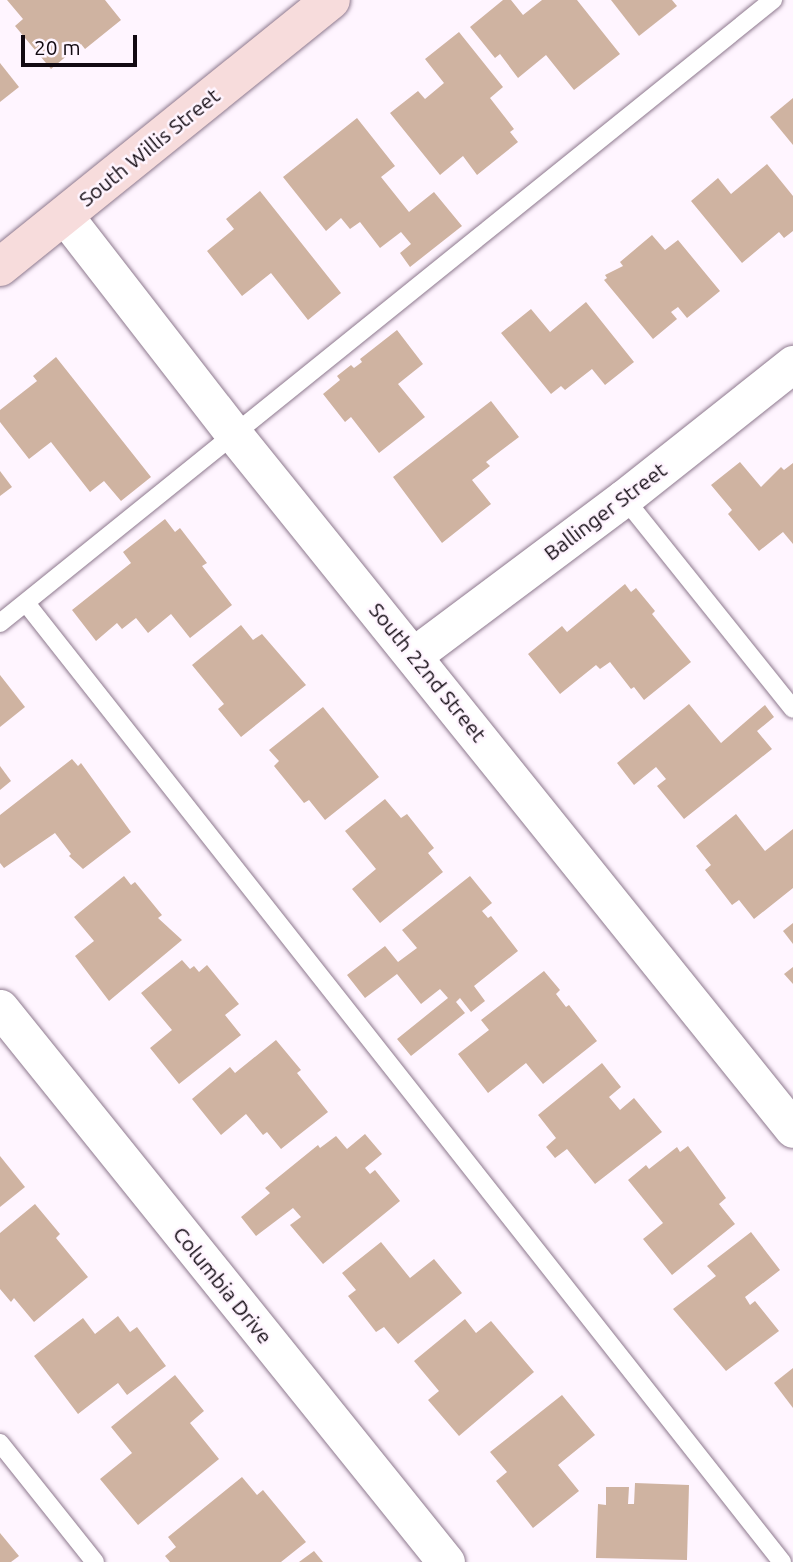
<!DOCTYPE html>
<style>
body{margin:0}
#map{position:relative;width:793px;height:1562px;overflow:hidden;background:#fff5ff;font-family:Ubuntu,sans-serif}
div>[style]{position:absolute}
[style*='--x']{left:calc(var(--x)*1px);top:calc(var(--y)*1px);width:calc(var(--w)*1px);rotate:calc(var(--a)*1deg)}
.building>*{inset:0;background:#cfb3a1}
.roads{filter:drop-shadow(0 0 2px #8e798e) drop-shadow(0 0 2px #8e798e)}
.lane>*{height:18px;margin:-9px;padding:0 9px;transform-origin:9px;border-radius:9px;background:#fff}
.street>*{height:37px;margin:-18.5px;padding:0 18.5px;transform-origin:18.5px;border-radius:18.5px;background:#fff}
.secondary>*{height:38px;margin:-19px;padding:0 19px;transform-origin:19px;border-radius:19px;background:#f7dcdc}
span{translate:-50% -50%;white-space:nowrap;text-align:center;line-height:1.15;-webkit-text-stroke:5px #fff5ff;paint-order:stroke}
.street-label{font-size:21px;color:#120a12}
.scale{position:absolute;left:21px;top:35px;width:116px;height:32px;box-sizing:border-box;border:4px solid #120a12;border-top:0;padding-left:9px;font-size:21px;line-height:24px;white-space:nowrap;color:#120a12;-webkit-text-stroke:5px #fff5ff;paint-order:stroke}
</style>
<div id="map">
<div class="building">
<i style="clip-path:polygon(7px 0,105px 0,121px 20px,85px 49px,81px 44px,51px 69px,15px 26px,23px 19px)"></i>
<i style="clip-path:polygon(503px 0,511px 0,523px 15px,542px 0,577px 0,620px 54px,574px 90px,546px 55px,518px 78px,500px 54px,495px 58px,470px 27px)"></i>
<i style="clip-path:polygon(611px 0,672px 0,677px 6px,639px 36px)"></i>
<i style="clip-path:polygon(459px 32px,503px 87px,490px 98px,514px 129px,510px 132px,518px 142px,477px 175px,463px 156px,440px 175px,390px 113px,418px 91px,425px 99px,444px 83px,425px 59px)"></i>
<i style="clip-path:polygon(0 63px,19px 87px,0 102px)"></i>
<i style="clip-path:polygon(793px 98px,793px 145px,770px 117px)"></i>
<i style="clip-path:polygon(357px 118px,395px 166px,381px 177px,409px 212px,434px 192px,462px 226px,410px 267px,400px 253px,411px 244px,401px 232px,380px 248px,360px 222px,350px 229px,341px 218px,326px 231px,283px 177px)"></i>
<i style="clip-path:polygon(767px 164px,793px 196px,793px 231px,784px 238px,779px 232px,742px 263px,691px 201px,718px 178px,731px 194px)"></i>
<i style="clip-path:polygon(260px 191px,341px 293px,308px 320px,271px 273px,242px 296px,207px 251px,234px 229px,226px 219px)"></i>
<i style="clip-path:polygon(652px 235px,665px 250px,678px 240px,720px 291px,687px 318px,678px 307px,671px 312px,677px 319px,653px 339px,604px 280px,607px 278px,605px 275px,623px 266px,620px 262px)"></i>
<i style="clip-path:polygon(586px 302px,634px 362px,605px 385px,592px 369px,565px 390px,561px 386px,551px 394px,501px 333px,531px 309px,550px 332px)"></i>
<i style="clip-path:polygon(397px 330px,423px 364px,398px 384px,425px 417px,379px 453px,351px 417px,345px 422px,323px 394px,340px 380px,337px 376px,351px 365px,354px 368px,362px 362px,360px 359px)"></i>
<i style="clip-path:polygon(56px 357px,151px 477px,121px 501px,104px 481px,90px 492px,51px 442px,29px 459px,0 422px,0 410px,37px 381px,33px 376px)"></i>
<i style="clip-path:polygon(491px 401px,519px 437px,486px 462px,490px 466px,472px 480px,491px 504px,442px 543px,393px 477px)"></i>
<i style="clip-path:polygon(740px 462px,761px 487px,781px 467px,784px 470px,793px 463px,793px 544px,783px 532px,759px 551px,728px 514px,732px 510px,711px 485px)"></i>
<i style="clip-path:polygon(0 471px,12px 487px,0 496px)"></i>
<i style="clip-path:polygon(165px 519px,175px 532px,180px 528px,207px 563px,202px 566px,232px 605px,190px 638px,171px 614px,148px 633px,136px 618px,122px 629px,117px 623px,96px 641px,72px 610px,131px 563px,123px 552px)"></i>
<i style="clip-path:polygon(625px 584px,631px 592px,636px 588px,655px 611px,652px 614px,691px 662px,644px 700px,634px 687px,631px 689px,610px 662px,600px 669px,596px 665px,560px 694px,528px 654px,562px 626px,567px 632px)"></i>
<i style="clip-path:polygon(241px 625px,253px 640px,262px 634px,306px 685px,241px 737px,218px 709px,224px 704px,192px 665px)"></i>
<i style="clip-path:polygon(0 675px,25px 707px,0 727px)"></i>
<i style="clip-path:polygon(689px 704px,721px 743px,765px 705px,774px 717px,757px 731px,772px 749px,684px 819px,657px 786px,666px 779px,656px 767px,634px 785px,617px 763px)"></i>
<i style="clip-path:polygon(323px 707px,379px 777px,325px 820px,309px 800px,304px 803px,274px 766px,279px 761px,269px 750px)"></i>
<i style="clip-path:polygon(72px 759px,78px 766px,81px 763px,131px 832px,83px 869px,69px 856px,71px 854px,55px 833px,4px 868px,0 863px,0 815px)"></i>
<i style="clip-path:polygon(0 766px,11px 781px,0 790px)"></i>
<i style="clip-path:polygon(385px 799px,401px 818px,407px 814px,434px 848px,428px 853px,443px 872px,380px 923px,352px 889px,376px 869px,345px 831px)"></i>
<i style="clip-path:polygon(736px 814px,765px 851px,793px 829px,793px 888px,754px 919px,739px 900px,732px 905px,705px 870px,711px 865px,696px 846px)"></i>
<i style="clip-path:polygon(124px 876px,131px 885px,135px 882px,162px 915px,158px 918px,182px 940px,109px 1001px,75px 956px,94px 941px,74px 917px)"></i>
<i style="clip-path:polygon(470px 876px,492px 903px,482px 911px,488px 918px,491px 916px,518px 951px,474px 986px,485px 1001px,471px 1012px,460px 998px,456px 1002px,465px 1013px,411px 1056px,397px 1039px,448px 998px,440px 989px,421px 1004px,397px 974px,365px 998px,347px 975px,385px 946px,398px 962px,417px 948px,402px 930px)"></i>
<i style="clip-path:polygon(793px 923px,793px 944px,783px 931px)"></i>
<i style="clip-path:polygon(182px 960px,190px 969px,194px 966px,199px 972px,207px 965px,239px 1004px,225px 1015px,241px 1035px,179px 1084px,150px 1048px,172px 1030px,141px 993px)"></i>
<i style="clip-path:polygon(793px 967px,793px 984px,784px 974px)"></i>
<i style="clip-path:polygon(544px 971px,560px 990px,556px 994px,566px 1007px,569px 1005px,597px 1041px,543px 1084px,526px 1063px,488px 1093px,458px 1054px,489px 1030px,481px 1020px)"></i>
<i style="clip-path:polygon(276px 1040px,301px 1070px,297px 1073px,328px 1112px,281px 1149px,267px 1132px,263px 1135px,246px 1114px,221px 1135px,192px 1099px,230px 1067px,235px 1073px)"></i>
<i style="clip-path:polygon(602px 1063px,621px 1087px,609px 1097px,620px 1110px,634px 1098px,662px 1132px,595px 1184px,567px 1149px,555px 1158px,546px 1147px,556px 1138px,538px 1115px)"></i>
<i style="clip-path:polygon(365px 1134px,382px 1154px,365px 1168px,370px 1174px,375px 1170px,400px 1201px,323px 1264px,290px 1225px,301px 1217px,293px 1208px,256px 1236px,241px 1217px,270px 1193px,265px 1188px,318px 1145px,320px 1148px,336px 1136px,347px 1149px)"></i>
<i style="clip-path:polygon(688px 1146px,726px 1198px,719px 1204px,735px 1224px,672px 1275px,643px 1239px,663px 1223px,628px 1180px,646px 1165px,649px 1169px,677px 1147px,680px 1152px)"></i>
<i style="clip-path:polygon(0 1156px,25px 1187px,0 1207px)"></i>
<i style="clip-path:polygon(35px 1204px,60px 1234px,56px 1238px,88px 1277px,34px 1322px,14px 1298px,11px 1302px,0 1289px,0 1233px)"></i>
<i style="clip-path:polygon(751px 1232px,780px 1270px,745px 1297px,750px 1305px,755px 1301px,779px 1331px,726px 1371px,673px 1309px,716px 1276px,707px 1266px)"></i>
<i style="clip-path:polygon(381px 1242px,410px 1278px,434px 1259px,462px 1293px,398px 1344px,384px 1327px,376px 1332px,348px 1296px,356px 1290px,342px 1273px)"></i>
<i style="clip-path:polygon(118px 1316px,130px 1332px,137px 1327px,166px 1366px,127px 1395px,118px 1383px,78px 1414px,34px 1356px,83px 1318px,95px 1334px)"></i>
<i style="clip-path:polygon(465px 1319px,476px 1333px,491px 1321px,534px 1372px,459px 1436px,428px 1400px,439px 1391px,414px 1361px)"></i>
<i style="clip-path:polygon(793px 1368px,793px 1408px,774px 1383px)"></i>
<i style="clip-path:polygon(175px 1375px,204px 1411px,190px 1423px,219px 1459px,138px 1525px,100px 1479px,132px 1453px,111px 1427px)"></i>
<i style="clip-path:polygon(562px 1395px,595px 1435px,558px 1465px,579px 1491px,533px 1528px,496px 1481px,507px 1472px,490px 1452px)"></i>
<i style="clip-path:polygon(242px 1477px,257px 1495px,263px 1490px,306px 1542px,281px 1562px,170px 1562px,165px 1556px,176px 1547px,168px 1537px)"></i>
<i style="clip-path:polygon(635px 1483px,689px 1485px,687px 1560px,596px 1558px,598px 1504px,606px 1505px,606px 1487px,629px 1487px,628px 1504px,634px 1504px)"></i>
<i style="clip-path:polygon(0 1533px,19px 1556px,11px 1562px,0 1562px)"></i>
<i style="clip-path:polygon(314px 1551px,323px 1562px,299px 1562px)"></i>
</div>
<div class="roads">
<div class="lane">
<i style="--x:624;--y:498;--w:270;--a:51.3"></i>
<i style="--x:26;--y:603;--w:1221;--a:51.75"></i>
<i style="--x:0;--y:623;--w:993;--a:-38.87"></i>
<i style="--x:0;--y:1443;--w:152;--a:51.4"></i>
</div>
<div class="street">
<i style="--x:64;--y:215;--w:276;--a:52.2"></i>
<i style="--x:233;--y:433;--w:893;--a:51.18"></i>
<i style="--x:414;--y:655;--w:262;--a:-36.8"></i>
<i style="--x:624;--y:498;--w:216;--a:-38.4"></i>
<i style="--x:0;--y:1008;--w:711;--a:51.16"></i>
</div>
<div class="secondary">
<i style="--x:0;--y:267;--w:425;--a:-38.9"></i>
</div>
</div>
<div class="street-label">
<span style="left:149px;top:147px;rotate:-39deg">South Willis Street</span>
<span style="left:605px;top:511px;rotate:-37deg">Ballinger Street</span>
<span style="left:428px;top:672px;rotate:51deg">South 22nd Street</span>
<span style="left:223px;top:1285px;rotate:51deg">Columbia Drive</span>
</div>
<div class="scale">20 m</div>
</div>
